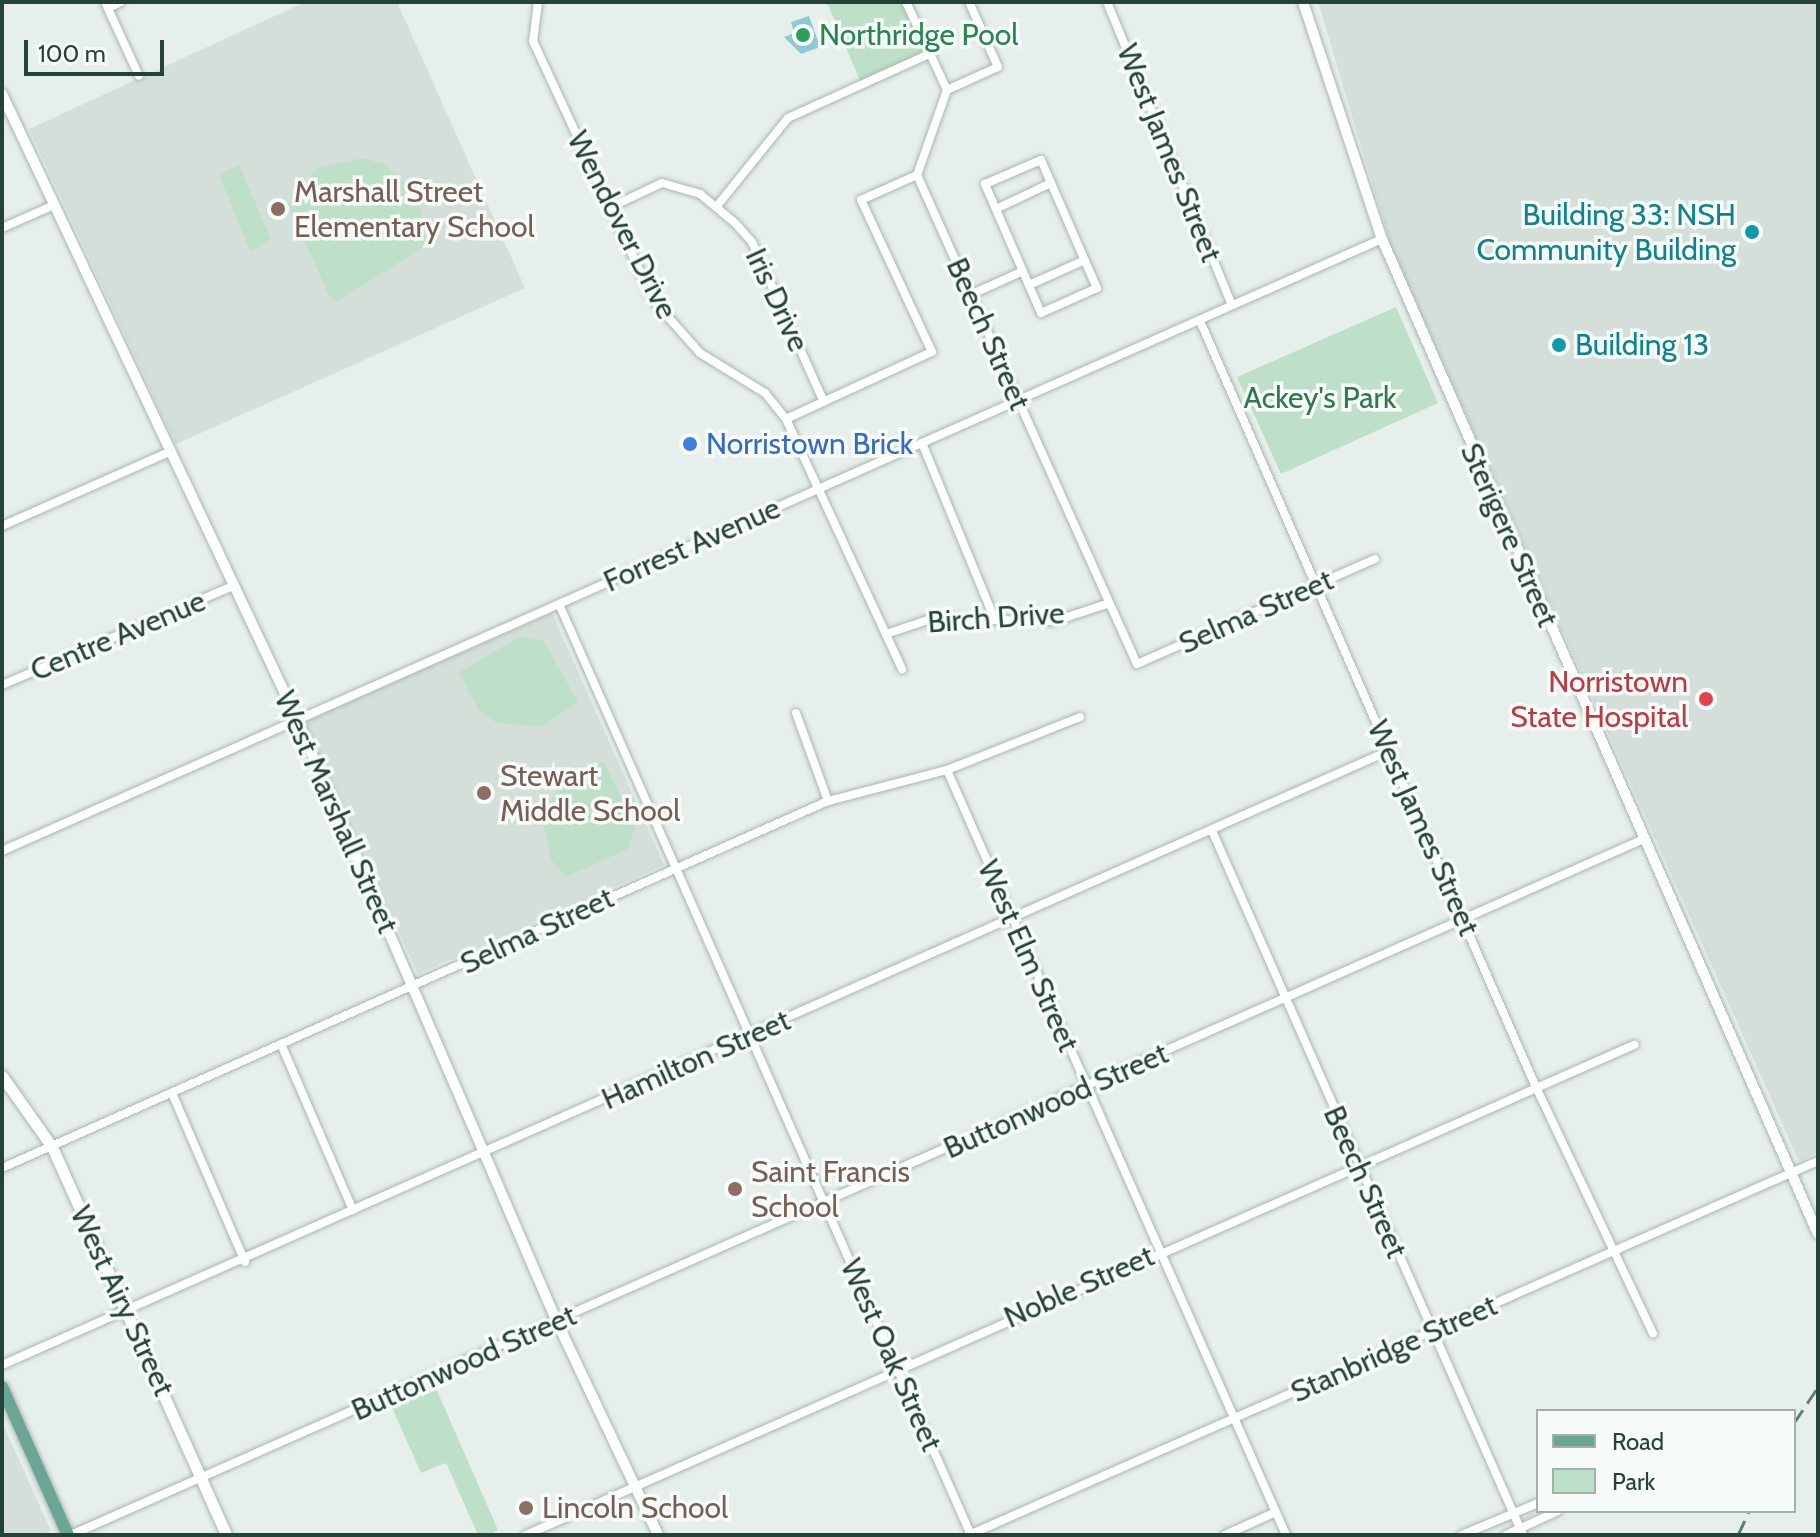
<!DOCTYPE html>
<style>
body{margin:0}
#map{position:relative;width:1820px;height:1537px;overflow:hidden;background:#e6efeb;font-family:Cabin,sans-serif}
div>[style]{position:absolute}
[style*='--x']{left:calc(var(--x)*1px);top:calc(var(--y)*1px);width:calc(var(--w)*1px);rotate:calc(var(--a)*1deg)}
.built>*{inset:0;background:#d4dfda}
.green>*{inset:0;background:#bfe0c8}
.water>*{inset:0;background:#8ec9d4}
.roads{filter:drop-shadow(0 0 2px #a8b8b2) drop-shadow(0 0 2px #a8b8b2)}
.minor>*{height:8px;margin:-4px;padding:0 4px;transform-origin:4px;border-radius:4px;background:#fff}
.tertiary>*{height:10px;margin:-5px;padding:0 5px;transform-origin:5px;border-radius:5px;background:#fff}
.secondary>*{height:11px;margin:-5.5px;padding:0 5.5px;transform-origin:5.5px;border-radius:5.5px;background:#fff}
.primary>*{height:12px;margin:-6px;padding:0 6px;transform-origin:6px;border-radius:6px;background:#6aa596}
.rail>*{height:3px;margin-top:-1.5px;transform-origin:0;background:repeating-linear-gradient(90deg,#5f7d75 0 16px,transparent 0 24px)}
.dots>*{width:22px;height:22px;translate:-50% -50%;box-sizing:border-box;border:4px solid #f7fbf9;border-radius:50%}
span{translate:-50% -50%;white-space:nowrap;text-align:center;line-height:1.15;-webkit-text-stroke:7px #f7fbf9;paint-order:stroke}
.leisure-label{font-size:30px;color:#27864d}
.left{translate:0 -50%;text-align:left}
.street-label{font-size:30px;color:#24423a}
.education-label{font-size:30px;color:#785e54}
.culture-label{font-size:30px;color:#0d838f}
.right{translate:-100% -50%;text-align:right}
.park-label{font-size:30px;color:#2d7a4b}
.shop-label{font-size:30px;color:#366cbe}
.health-label{font-size:30px;color:#be3a42}
.frame{position:absolute;inset:0;border:4px solid #24423a;pointer-events:none}
.legend{position:absolute;left:1536px;top:1409px;width:260px;height:104px;box-sizing:border-box;background:#f7fbf9;border:2px solid #a3b1ad;margin:0;padding:10px 14px;list-style:none;font-size:24px;color:#24423a}
.legend li{display:flex;align-items:center;gap:16px;height:40px}
.legend b{width:40px;border:2px solid #a3b1ad}
.scale{position:absolute;left:24px;top:40px;width:140px;height:36px;box-sizing:border-box;border:4px solid #24423a;border-top:0;padding-left:10px;font-size:24px;line-height:28px;white-space:nowrap;color:#24423a;-webkit-text-stroke:6px #f7fbf9;paint-order:stroke}
</style>
<div id="map">
<div class="built">
<i style="clip-path:polygon(305px 2px,397px 2px,525px 288px,176px 444px,29px 129px)"></i>
<i style="clip-path:polygon(1318px 2px,1818px 2px,1818px 1152px,1799px 1161px,1391px 246px)"></i>
<i style="clip-path:polygon(552px 613px,664px 865px,418px 974px,304px 722px)"></i>
<i style="clip-path:polygon(2px 1422px,51px 1531px,41px 1535px,5px 1535px,2px 1529px)"></i>
</div>
<div class="green">
<i style="clip-path:polygon(816px 2px,906px 2px,929px 54px,861px 83px,828px 5px)"></i>
<i style="clip-path:polygon(362px 158px,384px 164px,418px 196px,426px 245px,338px 301px,330px 298px,288px 204px,317px 168px)"></i>
<i style="clip-path:polygon(239px 165px,271px 239px,250px 251px,219px 175px)"></i>
<i style="clip-path:polygon(1396px 307px,1438px 403px,1281px 474px,1237px 377px)"></i>
<i style="clip-path:polygon(522px 636px,544px 641px,578px 702px,541px 727px,497px 723px,478px 710px,459px 672px)"></i>
<i style="clip-path:polygon(604px 762px,635px 827px,628px 849px,566px 877px,551px 860px,542px 817px,564px 778px)"></i>
<i style="clip-path:polygon(435px 1386px,498px 1530px,487px 1535px,478px 1535px,446px 1463px,421px 1473px,390px 1403px)"></i>
</div>
<div class="water">
<i style="clip-path:polygon(809px 16px,820px 47px,801px 54px,784px 37px,794px 33px,791px 22px)"></i>
</div>
<div class="roads">
<div class="minor">
<i style="--x:105;--y:2;--w:81;--a:65.3"></i>
<i style="--x:538;--y:2;--w:39;--a:97"></i>
<i style="--x:533;--y:41;--w:285;--a:65.1"></i>
<i style="--x:653;--y:300;--w:71;--a:48.4"></i>
<i style="--x:700;--y:353;--w:76;--a:31.6"></i>
<i style="--x:765;--y:393;--w:33;--a:51"></i>
<i style="--x:786;--y:419;--w:276;--a:65.1"></i>
<i style="--x:906;--y:2;--w:97;--a:65"></i>
<i style="--x:947;--y:90;--w:90;--a:109.4"></i>
<i style="--x:917;--y:175;--w:536;--a:65.78"></i>
<i style="--x:1137;--y:664;--w:260;--a:-23.8"></i>
<i style="--x:1107;--y:2;--w:326;--a:67.6"></i>
<i style="--x:108;--y:8;--w:14;--a:-25"></i>
<i style="--x:947;--y:90;--w:56;--a:-24.3"></i>
<i style="--x:998;--y:67;--w:71;--a:-114"></i>
<i style="--x:1041;--y:160;--w:140;--a:66.4"></i>
<i style="--x:1097;--y:288;--w:61;--a:155.9"></i>
<i style="--x:1041;--y:313;--w:141;--a:-113.5"></i>
<i style="--x:985;--y:184;--w:61;--a:-23.2"></i>
<i style="--x:717;--y:206;--w:113;--a:-51.1"></i>
<i style="--x:788;--y:118;--w:155;--a:-24.4"></i>
<i style="--x:611;--y:207;--w:56;--a:-25.2"></i>
<i style="--x:662;--y:183;--w:40;--a:16"></i>
<i style="--x:700;--y:194;--w:45;--a:39.6"></i>
<i style="--x:735;--y:223;--w:25;--a:48"></i>
<i style="--x:752;--y:242;--w:175;--a:65.8"></i>
<i style="--x:996;--y:209;--w:61;--a:-25.3"></i>
<i style="--x:2;--y:228;--w:57;--a:-23.9"></i>
<i style="--x:1029;--y:285;--w:61;--a:-24.1"></i>
<i style="--x:970;--y:295;--w:58;--a:-24.4"></i>
<i style="--x:1200;--y:321;--w:834;--a:66.32"></i>
<i style="--x:1535;--y:1085;--w:275;--a:64.6"></i>
<i style="--x:786;--y:419;--w:161;--a:-24.7"></i>
<i style="--x:932;--y:352;--w:168;--a:-115"></i>
<i style="--x:861;--y:200;--w:61;--a:-24.1"></i>
<i style="--x:922;--y:443;--w:189;--a:67.6"></i>
<i style="--x:2;--y:526;--w:183;--a:-23.9"></i>
<i style="--x:559;--y:604;--w:1018;--a:66.13"></i>
<i style="--x:886;--y:634;--w:47;--a:-18.4"></i>
<i style="--x:931;--y:619;--w:124;--a:0.9"></i>
<i style="--x:1055;--y:621;--w:55;--a:-18.1"></i>
<i style="--x:2;--y:685;--w:251;--a:-23.2"></i>
<i style="--x:796;--y:713;--w:94;--a:70"></i>
<i style="--x:947;--y:770;--w:837;--a:66.1"></i>
<i style="--x:1213;--y:833;--w:767;--a:66.17"></i>
<i style="--x:2;--y:851;--w:1510;--a:-23.92"></i>
<i style="--x:281;--y:1044;--w:181;--a:66.6"></i>
<i style="--x:172;--y:1093;--w:184;--a:66.6"></i>
<i style="--x:2;--y:1168;--w:904;--a:-23.96"></i>
<i style="--x:828;--y:801;--w:123;--a:-14.6"></i>
<i style="--x:947;--y:770;--w:143;--a:-21.7"></i>
<i style="--x:2;--y:1365;--w:1516;--a:-23.89"></i>
<i style="--x:71;--y:1535;--w:1722;--a:-23.87"></i>
<i style="--x:526;--y:1535;--w:1212;--a:-23.86"></i>
<i style="--x:969;--y:1535;--w:928;--a:-23.77"></i>
<i style="--x:1225;--y:1535;--w:56;--a:-24.3"></i>
<i style="--x:1462;--y:1535;--w:82;--a:-22.8"></i>
<i style="--x:1506;--y:1535;--w:57;--a:-24.8"></i>
</div>
<div class="tertiary">
<i style="--x:1303;--y:2;--w:250;--a:71.6"></i>
<i style="--x:1382;--y:239;--w:1086;--a:66.34"></i>
<i style="--x:2;--y:94;--w:691;--a:64.73"></i>
<i style="--x:297;--y:719;--w:657;--a:66.68"></i>
<i style="--x:557;--y:1322;--w:236;--a:64.6"></i>
</div>
<div class="secondary">
<i style="--x:2;--y:1076;--w:87;--a:54.8"></i>
<i style="--x:52;--y:1147;--w:425;--a:65.8"></i>
</div>
<div class="primary">
<i style="--x:2;--y:1387;--w:162;--a:66"></i>
</div>
</div>
<div class="rail">
<i style="--x:1794;--y:1423;--w:43;--a:-56.3"></i>
<i style="--x:1738;--y:1535;--w:26;--a:-65"></i>
</div>
<div class="dots">
<i style="left:803px;top:35px;background:#2e9e5b"></i>
<i style="left:278px;top:209px;background:#8d6e63"></i>
<i style="left:1752px;top:232px;background:#0f9aa8"></i>
<i style="left:1559px;top:345px;background:#0f9aa8"></i>
<i style="left:690px;top:444px;background:#3f7fe0"></i>
<i style="left:1706px;top:699px;background:#e0444e"></i>
<i style="left:484px;top:793px;background:#8d6e63"></i>
<i style="left:735px;top:1189px;background:#8d6e63"></i>
<i style="left:526px;top:1508px;background:#8d6e63"></i>
</div>
<div class="leisure-label">
<span class="left" style="left:819px;top:35px">Northridge Pool</span>
</div>
<div class="street-label">
<span style="left:1169px;top:153px;rotate:68deg">West James Street</span>
<span style="left:622px;top:225px;rotate:63deg">Wendover Drive</span>
<span style="left:777px;top:300px;rotate:65deg">Iris Drive</span>
<span style="left:988px;top:334px;rotate:66deg">Beech Street</span>
<span style="left:1509px;top:535px;rotate:66deg">Sterigere Street</span>
<span style="left:692px;top:545px;rotate:-24deg">Forrest Avenue</span>
<span style="left:1256px;top:612px;rotate:-24deg">Selma Street</span>
<span style="left:996px;top:618px;rotate:-4deg">Birch Drive</span>
<span style="left:118px;top:636px;rotate:-23deg">Centre Avenue</span>
<span style="left:336px;top:812px;rotate:66deg">West Marshall Street</span>
<span style="left:1423px;top:828px;rotate:66deg">West James Street</span>
<span style="left:537px;top:931px;rotate:-25deg">Selma Street</span>
<span style="left:1028px;top:956px;rotate:66deg">West Elm Street</span>
<span style="left:696px;top:1060px;rotate:-24deg">Hamilton Street</span>
<span style="left:1056px;top:1101px;rotate:-24deg">Buttonwood Street</span>
<span style="left:1365px;top:1182px;rotate:66deg">Beech Street</span>
<span style="left:1079px;top:1287px;rotate:-24deg">Noble Street</span>
<span style="left:122px;top:1301px;rotate:65deg">West Airy Street</span>
<span style="left:1394px;top:1349px;rotate:-24deg">Stanbridge Street</span>
<span style="left:891px;top:1355px;rotate:66deg">West Oak Street</span>
<span style="left:464px;top:1363px;rotate:-24deg">Buttonwood Street</span>
</div>
<div class="education-label">
<span class="left" style="left:294px;top:209px">Marshall Street<br>Elementary School</span>
<span class="left" style="left:500px;top:793px">Stewart<br>Middle School</span>
<span class="left" style="left:751px;top:1189px">Saint Francis<br>School</span>
<span class="left" style="left:542px;top:1508px">Lincoln School</span>
</div>
<div class="culture-label">
<span class="right" style="left:1736px;top:232px">Building 33: NSH<br>Community Building</span>
<span class="left" style="left:1575px;top:345px">Building 13</span>
</div>
<div class="park-label">
<span style="left:1320px;top:398px">Ackey's Park</span>
</div>
<div class="shop-label">
<span class="left" style="left:706px;top:444px">Norristown Brick</span>
</div>
<div class="health-label">
<span class="right" style="left:1688px;top:699px">Norristown<br>State Hospital</span>
</div>
<div class="frame"></div>
<ul class="legend">
<li><b style="height:10px;background:#6aa596"></b>Road</li>
<li><b style="height:22px;background:#bfe0c8"></b>Park</li>
</ul>
<div class="scale">100 m</div>
</div>
